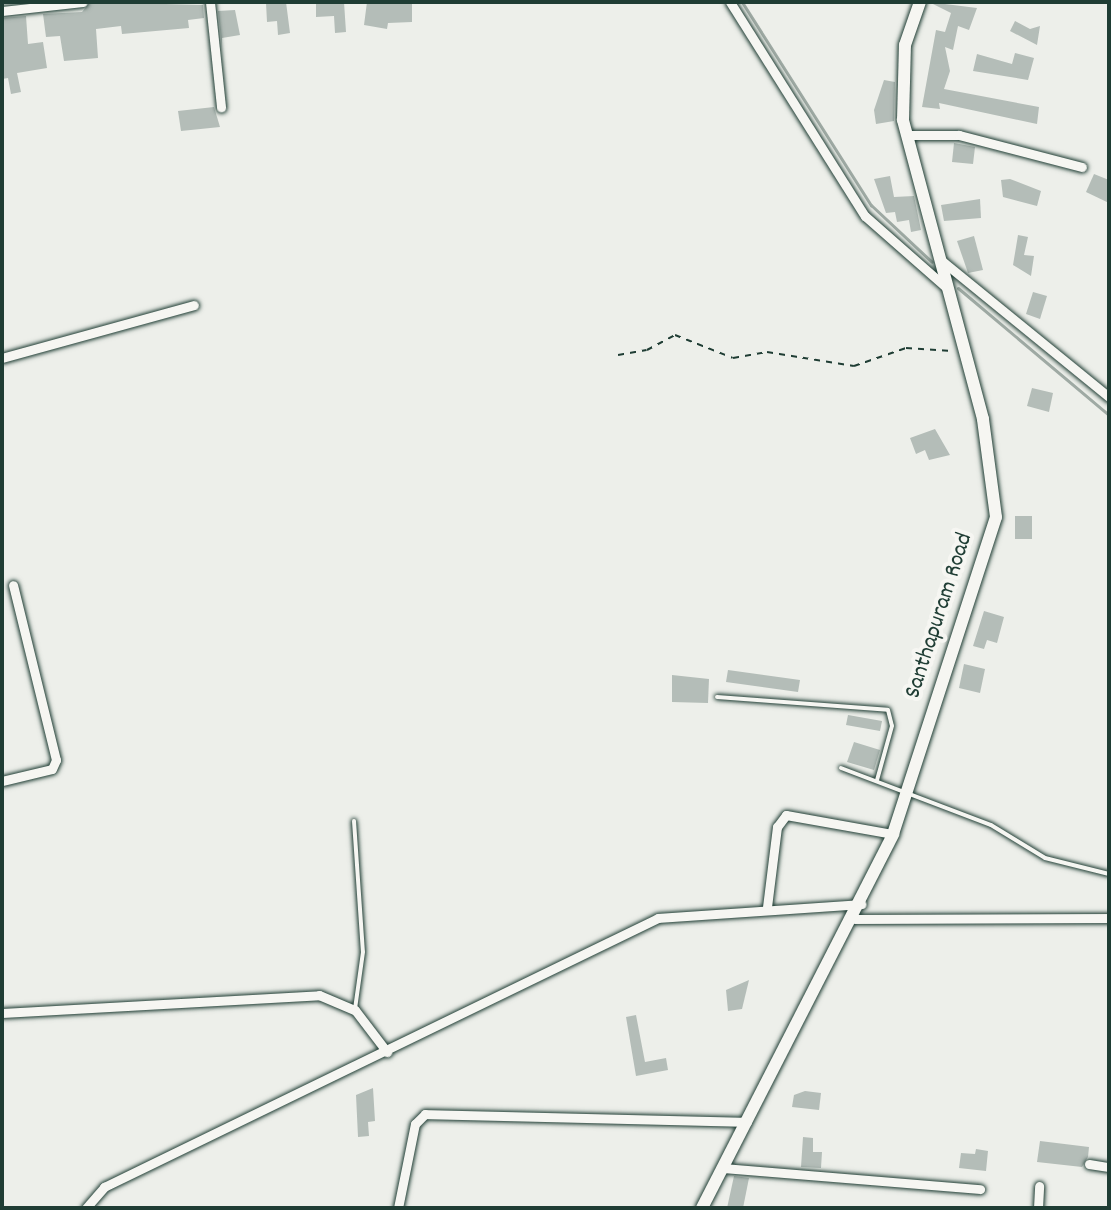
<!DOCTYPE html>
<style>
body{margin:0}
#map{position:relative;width:1111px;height:1210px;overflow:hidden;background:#edefea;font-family:Dekko,sans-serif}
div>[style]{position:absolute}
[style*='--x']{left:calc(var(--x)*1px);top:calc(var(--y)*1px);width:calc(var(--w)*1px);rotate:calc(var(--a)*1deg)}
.stream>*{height:3px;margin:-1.5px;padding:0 1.5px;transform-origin:1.5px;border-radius:1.5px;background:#9faaa4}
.building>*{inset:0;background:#b4bdb8}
.path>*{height:2px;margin-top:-1px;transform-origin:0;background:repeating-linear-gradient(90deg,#1f3d34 0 6px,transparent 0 12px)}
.roads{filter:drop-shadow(0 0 2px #1f3d34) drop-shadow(0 0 2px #1f3d34)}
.service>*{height:4px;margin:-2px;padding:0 2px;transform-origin:2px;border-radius:2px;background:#f6f6f2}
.minor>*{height:9px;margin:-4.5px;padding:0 4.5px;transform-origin:4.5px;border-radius:4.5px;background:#f6f6f2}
.secondary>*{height:12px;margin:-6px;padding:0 6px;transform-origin:6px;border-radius:6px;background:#f6f6f2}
span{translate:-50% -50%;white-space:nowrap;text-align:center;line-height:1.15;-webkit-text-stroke:8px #f6f6f2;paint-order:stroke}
.street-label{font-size:24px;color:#1f3d34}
.frame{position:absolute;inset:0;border:4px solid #1f3d34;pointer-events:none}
</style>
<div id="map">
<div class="stream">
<i style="--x:742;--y:2;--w:241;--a:57.6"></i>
<i style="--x:871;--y:205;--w:83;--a:43.1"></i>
<i style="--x:958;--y:288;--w:197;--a:40.1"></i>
</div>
<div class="building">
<i style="clip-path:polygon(90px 2px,203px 5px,204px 18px,188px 20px,189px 28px,122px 34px,121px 26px,96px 29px,98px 58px,64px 61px,60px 36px,46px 37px,43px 14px,82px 12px)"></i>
<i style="clip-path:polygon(286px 2px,290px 33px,278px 35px,277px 21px,267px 22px,266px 3px)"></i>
<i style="clip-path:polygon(316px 2px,344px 2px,346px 32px,335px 33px,334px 16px,316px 17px)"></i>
<i style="clip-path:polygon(367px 2px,412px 3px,412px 22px,388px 23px,387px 29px,364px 25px)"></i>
<i style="clip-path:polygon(929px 2px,977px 8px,969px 30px,958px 26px,953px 50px,945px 47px,950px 71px,944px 89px,1039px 107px,1037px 124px,939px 103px,940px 109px,922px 107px,936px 30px,945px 32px,951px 13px)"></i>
<i style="clip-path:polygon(235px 10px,240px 35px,222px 38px,222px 48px,218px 11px)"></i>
<i style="clip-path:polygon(26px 16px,28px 44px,43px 42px,47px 68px,17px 73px,21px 92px,11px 94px,8px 78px,2px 79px,2px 18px)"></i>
<i style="clip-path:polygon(1015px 21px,1030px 29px,1040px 26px,1037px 45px,1010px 31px)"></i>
<i style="clip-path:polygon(1015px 53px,1034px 58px,1028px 80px,973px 71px,977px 54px,1012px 64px)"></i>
<i style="clip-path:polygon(884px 80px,895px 82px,894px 121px,876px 124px,874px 110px)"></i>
<i style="clip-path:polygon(214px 107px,220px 127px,181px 131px,178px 111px)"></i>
<i style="clip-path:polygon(954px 143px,975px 147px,973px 164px,952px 162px)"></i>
<i style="clip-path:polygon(1094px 174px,1109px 180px,1109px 203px,1086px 192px)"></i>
<i style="clip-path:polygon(890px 176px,894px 197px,914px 196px,921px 230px,911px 232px,909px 220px,897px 222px,895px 212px,886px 213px,874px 179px)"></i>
<i style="clip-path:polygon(1010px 179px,1041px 191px,1037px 206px,1003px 197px,1001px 180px)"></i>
<i style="clip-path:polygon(980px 199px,981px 218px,944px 221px,941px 205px)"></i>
<i style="clip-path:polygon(1018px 235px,1028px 237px,1024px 255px,1034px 256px,1031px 276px,1013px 265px)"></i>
<i style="clip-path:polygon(974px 236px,983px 270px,968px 273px,957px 241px)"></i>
<i style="clip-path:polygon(1033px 292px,1047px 296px,1040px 319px,1026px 314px)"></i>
<i style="clip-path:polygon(1032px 388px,1053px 393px,1049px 412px,1027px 406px)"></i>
<i style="clip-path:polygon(935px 429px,950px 455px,929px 460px,925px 450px,916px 454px,910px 438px)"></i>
<i style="clip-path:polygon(1015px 516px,1032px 516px,1032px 539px,1015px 539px)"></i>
<i style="clip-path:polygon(984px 611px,1004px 617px,997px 643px,987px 640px,984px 649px,973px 646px)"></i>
<i style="clip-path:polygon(964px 664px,985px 669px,980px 693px,959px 688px)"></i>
<i style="clip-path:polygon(728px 670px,800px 680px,798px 692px,726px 682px)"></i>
<i style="clip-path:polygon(672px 675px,709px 679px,708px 703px,672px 702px)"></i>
<i style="clip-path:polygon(848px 715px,882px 721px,880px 731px,846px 725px)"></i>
<i style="clip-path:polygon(854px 742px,880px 750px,874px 770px,847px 762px)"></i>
<i style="clip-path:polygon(749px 980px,742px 1009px,728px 1011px,726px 990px)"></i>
<i style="clip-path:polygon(636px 1015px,645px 1062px,666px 1058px,668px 1070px,636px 1076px,626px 1017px)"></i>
<i style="clip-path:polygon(373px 1088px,375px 1121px,368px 1122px,369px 1136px,358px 1137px,356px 1095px)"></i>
<i style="clip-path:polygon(805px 1091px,821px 1093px,819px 1110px,792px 1107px,794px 1095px)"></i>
<i style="clip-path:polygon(803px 1137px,813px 1138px,813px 1152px,822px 1152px,821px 1168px,801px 1167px)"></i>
<i style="clip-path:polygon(1040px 1141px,1089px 1147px,1088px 1157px,1082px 1167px,1037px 1162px)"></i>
<i style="clip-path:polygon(976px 1149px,988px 1151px,986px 1171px,959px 1168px,961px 1153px,975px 1154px)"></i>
<i style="clip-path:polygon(734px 1176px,749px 1178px,743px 1208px,727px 1208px)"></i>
</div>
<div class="path">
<i style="--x:618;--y:355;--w:29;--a:-10"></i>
<i style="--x:647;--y:350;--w:32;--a:-28"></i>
<i style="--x:675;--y:335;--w:62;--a:21.6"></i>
<i style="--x:733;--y:358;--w:35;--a:-10"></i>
<i style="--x:767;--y:352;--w:88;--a:9.1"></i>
<i style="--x:854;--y:366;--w:55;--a:-19.1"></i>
<i style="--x:906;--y:348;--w:46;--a:3.7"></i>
</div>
<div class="roads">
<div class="service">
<i style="--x:717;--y:697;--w:171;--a:4.3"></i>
<i style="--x:888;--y:710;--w:16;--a:76"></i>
<i style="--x:892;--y:726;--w:56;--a:105.5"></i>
<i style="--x:841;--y:768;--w:160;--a:20.8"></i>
<i style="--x:991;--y:825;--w:63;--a:31.4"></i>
<i style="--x:1045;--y:858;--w:66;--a:14"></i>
<i style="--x:354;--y:821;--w:131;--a:86.1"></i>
<i style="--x:363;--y:952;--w:58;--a:98"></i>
</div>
<div class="minor">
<i style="--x:210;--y:2;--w:106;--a:84"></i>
<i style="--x:730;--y:2;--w:253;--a:57.8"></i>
<i style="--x:865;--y:216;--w:111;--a:41.3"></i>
<i style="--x:2;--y:11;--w:81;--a:-6.3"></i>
<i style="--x:906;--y:135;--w:53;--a:0"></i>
<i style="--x:959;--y:135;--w:127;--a:14.6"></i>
<i style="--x:941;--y:260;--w:217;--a:39.2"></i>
<i style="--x:2;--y:358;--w:199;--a:-15.4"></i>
<i style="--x:2;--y:781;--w:51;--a:-13.5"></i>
<i style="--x:52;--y:769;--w:10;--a:-66"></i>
<i style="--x:56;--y:760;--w:180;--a:-103.8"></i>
<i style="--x:767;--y:907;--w:81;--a:-82.9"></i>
<i style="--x:777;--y:827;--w:15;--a:-53"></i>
<i style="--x:786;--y:815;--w:109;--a:10.1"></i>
<i style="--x:855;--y:919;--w:254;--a:-0.2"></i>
<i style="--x:2;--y:1013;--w:318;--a:-3.2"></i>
<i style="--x:319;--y:995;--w:39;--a:23"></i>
<i style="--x:355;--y:1010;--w:53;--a:52.7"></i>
<i style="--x:1089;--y:1164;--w:20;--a:9"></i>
<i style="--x:723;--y:1168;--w:258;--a:4.7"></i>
<i style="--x:86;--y:1208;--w:28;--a:-49"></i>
<i style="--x:104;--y:1187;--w:616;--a:-25.9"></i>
<i style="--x:658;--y:918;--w:204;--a:-3.9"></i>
<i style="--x:398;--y:1208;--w:86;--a:-78.6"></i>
<i style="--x:415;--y:1124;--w:14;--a:-45"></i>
<i style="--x:425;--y:1114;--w:322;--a:1.4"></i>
<i style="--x:1038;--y:1208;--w:22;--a:-87"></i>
</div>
<div class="secondary">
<i style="--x:702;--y:1208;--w:420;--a:-62.9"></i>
<i style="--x:893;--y:834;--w:333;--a:-72"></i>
<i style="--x:996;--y:517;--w:99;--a:-97.6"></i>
<i style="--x:983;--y:419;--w:310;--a:-105"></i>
<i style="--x:903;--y:120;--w:75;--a:-88.5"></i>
<i style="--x:905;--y:45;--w:46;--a:-70.8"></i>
</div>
</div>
<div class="street-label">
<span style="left:940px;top:616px;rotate:-72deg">Santhapuram Road</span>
</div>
<div class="frame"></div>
</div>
